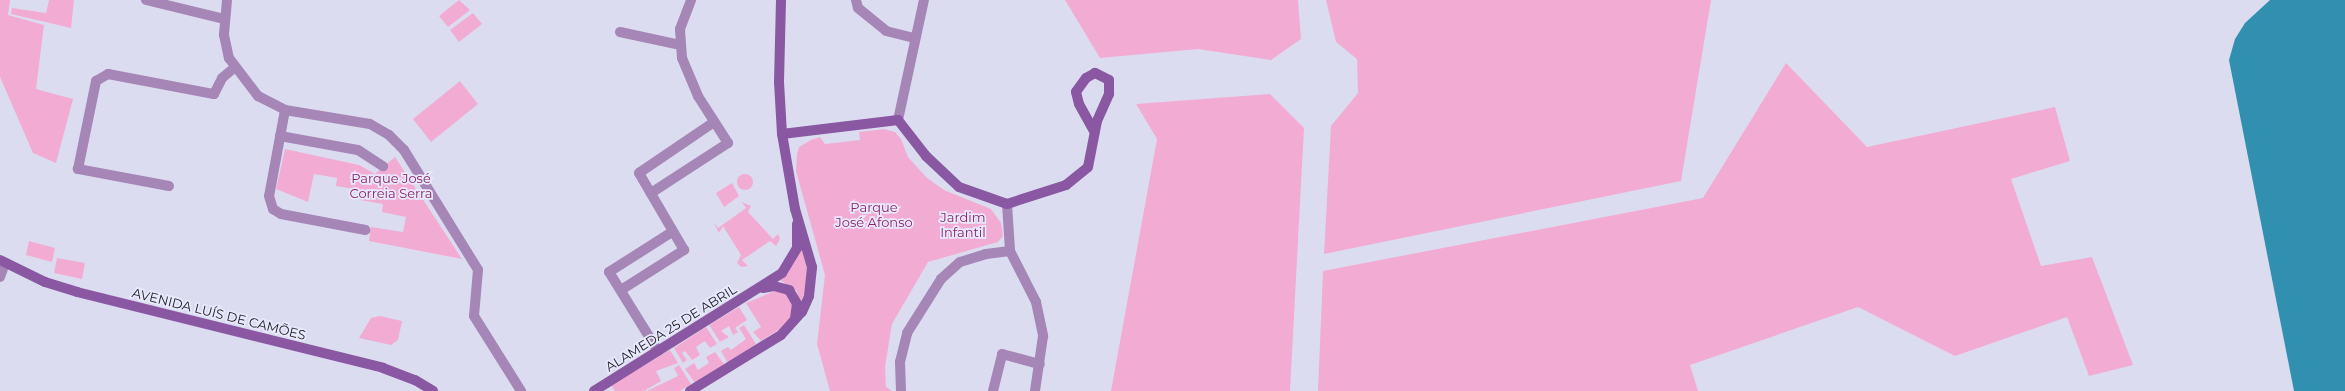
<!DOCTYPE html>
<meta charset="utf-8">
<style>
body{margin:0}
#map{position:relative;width:2345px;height:391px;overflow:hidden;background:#dcdcf0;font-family:Montserrat,sans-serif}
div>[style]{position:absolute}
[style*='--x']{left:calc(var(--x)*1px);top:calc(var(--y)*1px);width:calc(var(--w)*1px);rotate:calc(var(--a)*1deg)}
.green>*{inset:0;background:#f2acd4}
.round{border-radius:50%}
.water>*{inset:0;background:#3190b0}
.street>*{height:10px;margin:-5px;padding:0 5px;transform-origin:5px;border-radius:5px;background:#a685b7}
.secondary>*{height:10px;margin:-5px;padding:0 5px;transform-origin:5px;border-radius:5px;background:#8a57a2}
span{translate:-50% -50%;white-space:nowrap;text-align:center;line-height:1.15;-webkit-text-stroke:3.5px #e9e9fd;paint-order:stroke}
.park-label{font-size:13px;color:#892568}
.street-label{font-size:13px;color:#212128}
</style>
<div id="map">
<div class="green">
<i style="clip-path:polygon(0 0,10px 0,8px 15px,44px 25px,36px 89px,73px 99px,56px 163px,33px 153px,0 77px)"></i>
<i style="clip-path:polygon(49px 0,74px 0,71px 28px,11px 14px,12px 8px,46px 13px)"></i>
<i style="clip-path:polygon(459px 0,470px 10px,448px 27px,439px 16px)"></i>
<i style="clip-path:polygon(1065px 0,1298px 0,1301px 39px,1271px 60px,1198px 49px,1100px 58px)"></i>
<i style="clip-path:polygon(1326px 0,1711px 0,1681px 181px,1324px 254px,1331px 126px,1358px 93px,1357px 59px,1336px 42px)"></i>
<i style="clip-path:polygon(473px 13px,482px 24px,459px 42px,450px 30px)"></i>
<i style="clip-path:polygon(1786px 63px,1867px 147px,2055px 107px,2070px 161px,2011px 179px,2041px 266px,2092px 257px,2133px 365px,2089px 376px,2067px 317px,1955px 356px,1858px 307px,1690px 365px,1698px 391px,1318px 391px,1323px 271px,1703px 198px)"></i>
<i style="clip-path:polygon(460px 81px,478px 104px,431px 142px,413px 119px)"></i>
<i style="clip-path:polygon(1270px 94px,1304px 128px,1290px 391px,1111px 391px,1157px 139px,1136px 104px)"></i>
<i style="clip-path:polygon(884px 129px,895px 132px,901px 139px,908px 157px,927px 178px,944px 190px,991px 209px,1001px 223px,1003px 236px,998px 242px,928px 262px,892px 324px,885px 367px,886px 387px,892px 391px,830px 391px,817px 344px,825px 275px,796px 171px,797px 154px,799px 147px,811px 140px,820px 137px,825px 144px,860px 140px,859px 132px)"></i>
<i style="clip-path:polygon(285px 149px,359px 165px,375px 174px,395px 157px,462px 259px,369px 241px,371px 227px,403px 232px,406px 217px,382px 212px,383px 204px,360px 200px,361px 190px,336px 186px,337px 178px,314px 174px,308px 202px,276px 189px)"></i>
<i class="round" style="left:737px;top:174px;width:16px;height:16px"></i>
<i style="clip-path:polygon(732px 183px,739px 196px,724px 207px,716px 193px)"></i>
<i style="clip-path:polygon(742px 202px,751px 206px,748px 212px,773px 239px,778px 234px,780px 239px,776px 246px,770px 241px,742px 260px,748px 266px,741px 267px,737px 263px,741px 255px,723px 226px,719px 233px,713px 222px,718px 228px,746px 208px)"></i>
<i style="clip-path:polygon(799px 230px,808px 267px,806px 289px,799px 306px,797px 291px,780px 280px)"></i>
<i style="clip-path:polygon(29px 241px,55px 248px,52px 262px,26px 255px)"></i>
<i style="clip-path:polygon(57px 258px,85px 263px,82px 279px,54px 273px)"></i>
<i style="clip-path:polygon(777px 290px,785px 293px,794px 305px,788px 324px,761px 341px,753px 332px,761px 327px,746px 303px)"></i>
<i style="clip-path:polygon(739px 307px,747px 320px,735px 328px,738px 332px,733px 335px,729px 326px,721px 331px,729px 337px,720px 342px,709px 325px)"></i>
<i style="clip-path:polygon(380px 316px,402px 321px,398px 340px,391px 345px,359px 338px,371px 318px)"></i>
<i style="clip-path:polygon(744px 325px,756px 344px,728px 363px,721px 351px,728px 347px,731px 350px,746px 339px,739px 328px)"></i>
<i style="clip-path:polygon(706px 327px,717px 344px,710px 348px,705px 341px,696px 347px,700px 355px,692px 360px,685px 351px,682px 353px,687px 360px,683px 363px,674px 348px)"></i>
<i style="clip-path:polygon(670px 350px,678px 363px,656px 371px,661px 381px,644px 391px,615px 391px,611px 385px)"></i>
<i style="clip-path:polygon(715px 352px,724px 364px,695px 383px,685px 369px,694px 363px,698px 370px,709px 363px,706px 357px)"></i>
<i style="clip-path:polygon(679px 365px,691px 384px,680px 391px,647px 391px,678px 376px,674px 368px)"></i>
</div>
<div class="water">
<i style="clip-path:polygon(2270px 0,2345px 0,2345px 391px,2294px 391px,2229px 60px,2235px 39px,2245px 23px)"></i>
</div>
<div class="street">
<i style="--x:146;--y:0;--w:80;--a:13.7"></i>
<i style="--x:227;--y:0;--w:35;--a:95"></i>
<i style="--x:224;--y:35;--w:24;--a:78"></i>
<i style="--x:229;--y:58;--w:48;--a:52.7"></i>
<i style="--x:258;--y:96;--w:30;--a:27"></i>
<i style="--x:285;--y:110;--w:86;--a:9.4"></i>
<i style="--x:370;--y:124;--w:22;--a:30"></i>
<i style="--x:389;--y:135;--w:21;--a:45"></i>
<i style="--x:404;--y:150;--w:141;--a:58.3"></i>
<i style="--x:478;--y:270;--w:46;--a:95"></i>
<i style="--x:474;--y:316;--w:89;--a:57.9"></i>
<i style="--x:856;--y:0;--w:8;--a:76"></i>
<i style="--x:858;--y:8;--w:36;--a:39"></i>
<i style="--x:886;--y:31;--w:29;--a:14"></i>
<i style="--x:620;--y:32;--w:61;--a:12.2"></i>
<i style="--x:285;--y:110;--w:87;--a:100.5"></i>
<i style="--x:269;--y:196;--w:14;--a:73"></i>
<i style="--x:273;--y:209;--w:9;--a:32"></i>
<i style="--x:281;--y:214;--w:86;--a:10.7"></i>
<i style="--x:898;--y:120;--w:123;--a:-77.8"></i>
<i style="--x:280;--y:136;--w:79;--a:10.2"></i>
<i style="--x:358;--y:150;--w:30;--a:33"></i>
<i style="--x:169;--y:186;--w:93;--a:-169.4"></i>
<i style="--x:78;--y:169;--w:90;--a:-78.4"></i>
<i style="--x:96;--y:81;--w:14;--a:-30"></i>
<i style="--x:108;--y:74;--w:108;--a:10.7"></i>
<i style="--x:214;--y:94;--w:18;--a:-63"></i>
<i style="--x:222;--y:78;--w:16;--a:-40"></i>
<i style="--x:651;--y:193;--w:92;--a:-33"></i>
<i style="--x:728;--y:143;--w:56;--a:-122.6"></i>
<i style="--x:698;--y:96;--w:41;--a:-112.8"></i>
<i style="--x:682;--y:58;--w:29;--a:-94"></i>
<i style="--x:680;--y:29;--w:31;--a:-69"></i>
<i style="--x:1007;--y:204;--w:47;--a:86.3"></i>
<i style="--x:1010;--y:251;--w:57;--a:63"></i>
<i style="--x:1036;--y:302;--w:35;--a:78"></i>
<i style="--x:1043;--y:336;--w:56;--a:98.3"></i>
<i style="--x:0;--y:277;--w:15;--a:-70"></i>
<i style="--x:621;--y:290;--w:75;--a:-32.4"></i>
<i style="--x:684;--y:250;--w:89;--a:-120.3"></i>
<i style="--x:639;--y:173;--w:91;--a:-34.2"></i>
<i style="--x:658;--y:351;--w:93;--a:-121.8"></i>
<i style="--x:609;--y:272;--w:75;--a:-32.4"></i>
<i style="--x:901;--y:391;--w:29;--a:-92"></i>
<i style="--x:900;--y:362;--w:30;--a:-76"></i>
<i style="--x:907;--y:333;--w:64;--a:-57.8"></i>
<i style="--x:941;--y:279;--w:25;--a:-42"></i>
<i style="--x:960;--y:262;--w:27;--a:-17"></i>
<i style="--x:986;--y:254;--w:24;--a:-7"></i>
<i style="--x:993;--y:391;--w:38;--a:-76"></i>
<i style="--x:1002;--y:354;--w:39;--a:15"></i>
</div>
<div class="secondary">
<i style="--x:782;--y:134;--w:117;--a:-6.9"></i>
<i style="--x:898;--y:120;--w:46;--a:52.1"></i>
<i style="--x:926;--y:156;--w:45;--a:43.2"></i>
<i style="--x:959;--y:187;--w:51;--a:19.5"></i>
<i style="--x:1007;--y:204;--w:62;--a:-17.9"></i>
<i style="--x:1066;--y:185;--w:28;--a:-39"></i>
<i style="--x:1088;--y:167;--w:47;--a:-78.9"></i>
<i style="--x:1097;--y:121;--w:30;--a:-66"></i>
<i style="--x:1109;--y:94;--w:14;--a:-90"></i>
<i style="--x:1109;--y:80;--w:16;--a:-153"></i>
<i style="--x:1095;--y:73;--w:10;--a:151"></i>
<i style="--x:1086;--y:78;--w:17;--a:126"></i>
<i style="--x:1076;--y:92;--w:12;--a:76"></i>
<i style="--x:1079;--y:104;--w:31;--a:61"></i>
<i style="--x:0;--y:260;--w:50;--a:26.1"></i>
<i style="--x:45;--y:282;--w:34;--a:17"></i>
<i style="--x:77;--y:292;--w:315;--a:13.9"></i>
<i style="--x:383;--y:368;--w:34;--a:21"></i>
<i style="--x:415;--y:380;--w:21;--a:31"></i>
<i style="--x:763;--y:288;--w:11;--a:-10"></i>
<i style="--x:774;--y:286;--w:16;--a:15"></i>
<i style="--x:789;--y:290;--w:16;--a:60"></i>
<i style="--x:797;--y:304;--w:14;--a:98"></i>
<i style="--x:594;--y:391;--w:222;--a:-32.1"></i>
<i style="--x:782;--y:273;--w:29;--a:-59"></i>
<i style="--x:797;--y:248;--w:24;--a:-90"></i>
<i style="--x:690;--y:391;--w:107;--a:-31.6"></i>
<i style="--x:781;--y:335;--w:31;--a:-48"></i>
<i style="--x:802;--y:312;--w:17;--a:-66"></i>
<i style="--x:809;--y:296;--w:29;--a:-84"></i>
<i style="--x:812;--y:267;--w:60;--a:-106.3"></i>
<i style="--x:795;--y:209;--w:76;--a:-99.8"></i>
<i style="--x:782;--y:134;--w:52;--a:-93.3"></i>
<i style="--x:779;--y:82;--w:82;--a:-88.6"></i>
</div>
<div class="park-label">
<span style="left:391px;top:186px">Parque José<br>Correia Serra</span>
<span style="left:874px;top:215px">Parque<br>José Afonso</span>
<span style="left:963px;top:225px">Jardim<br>Infantil</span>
</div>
<div class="street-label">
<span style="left:219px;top:314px;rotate:14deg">AVENIDA LUÍS DE CAMÕES</span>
<span style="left:671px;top:328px;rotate:-32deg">ALAMEDA 25 DE ABRIL</span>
</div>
</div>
